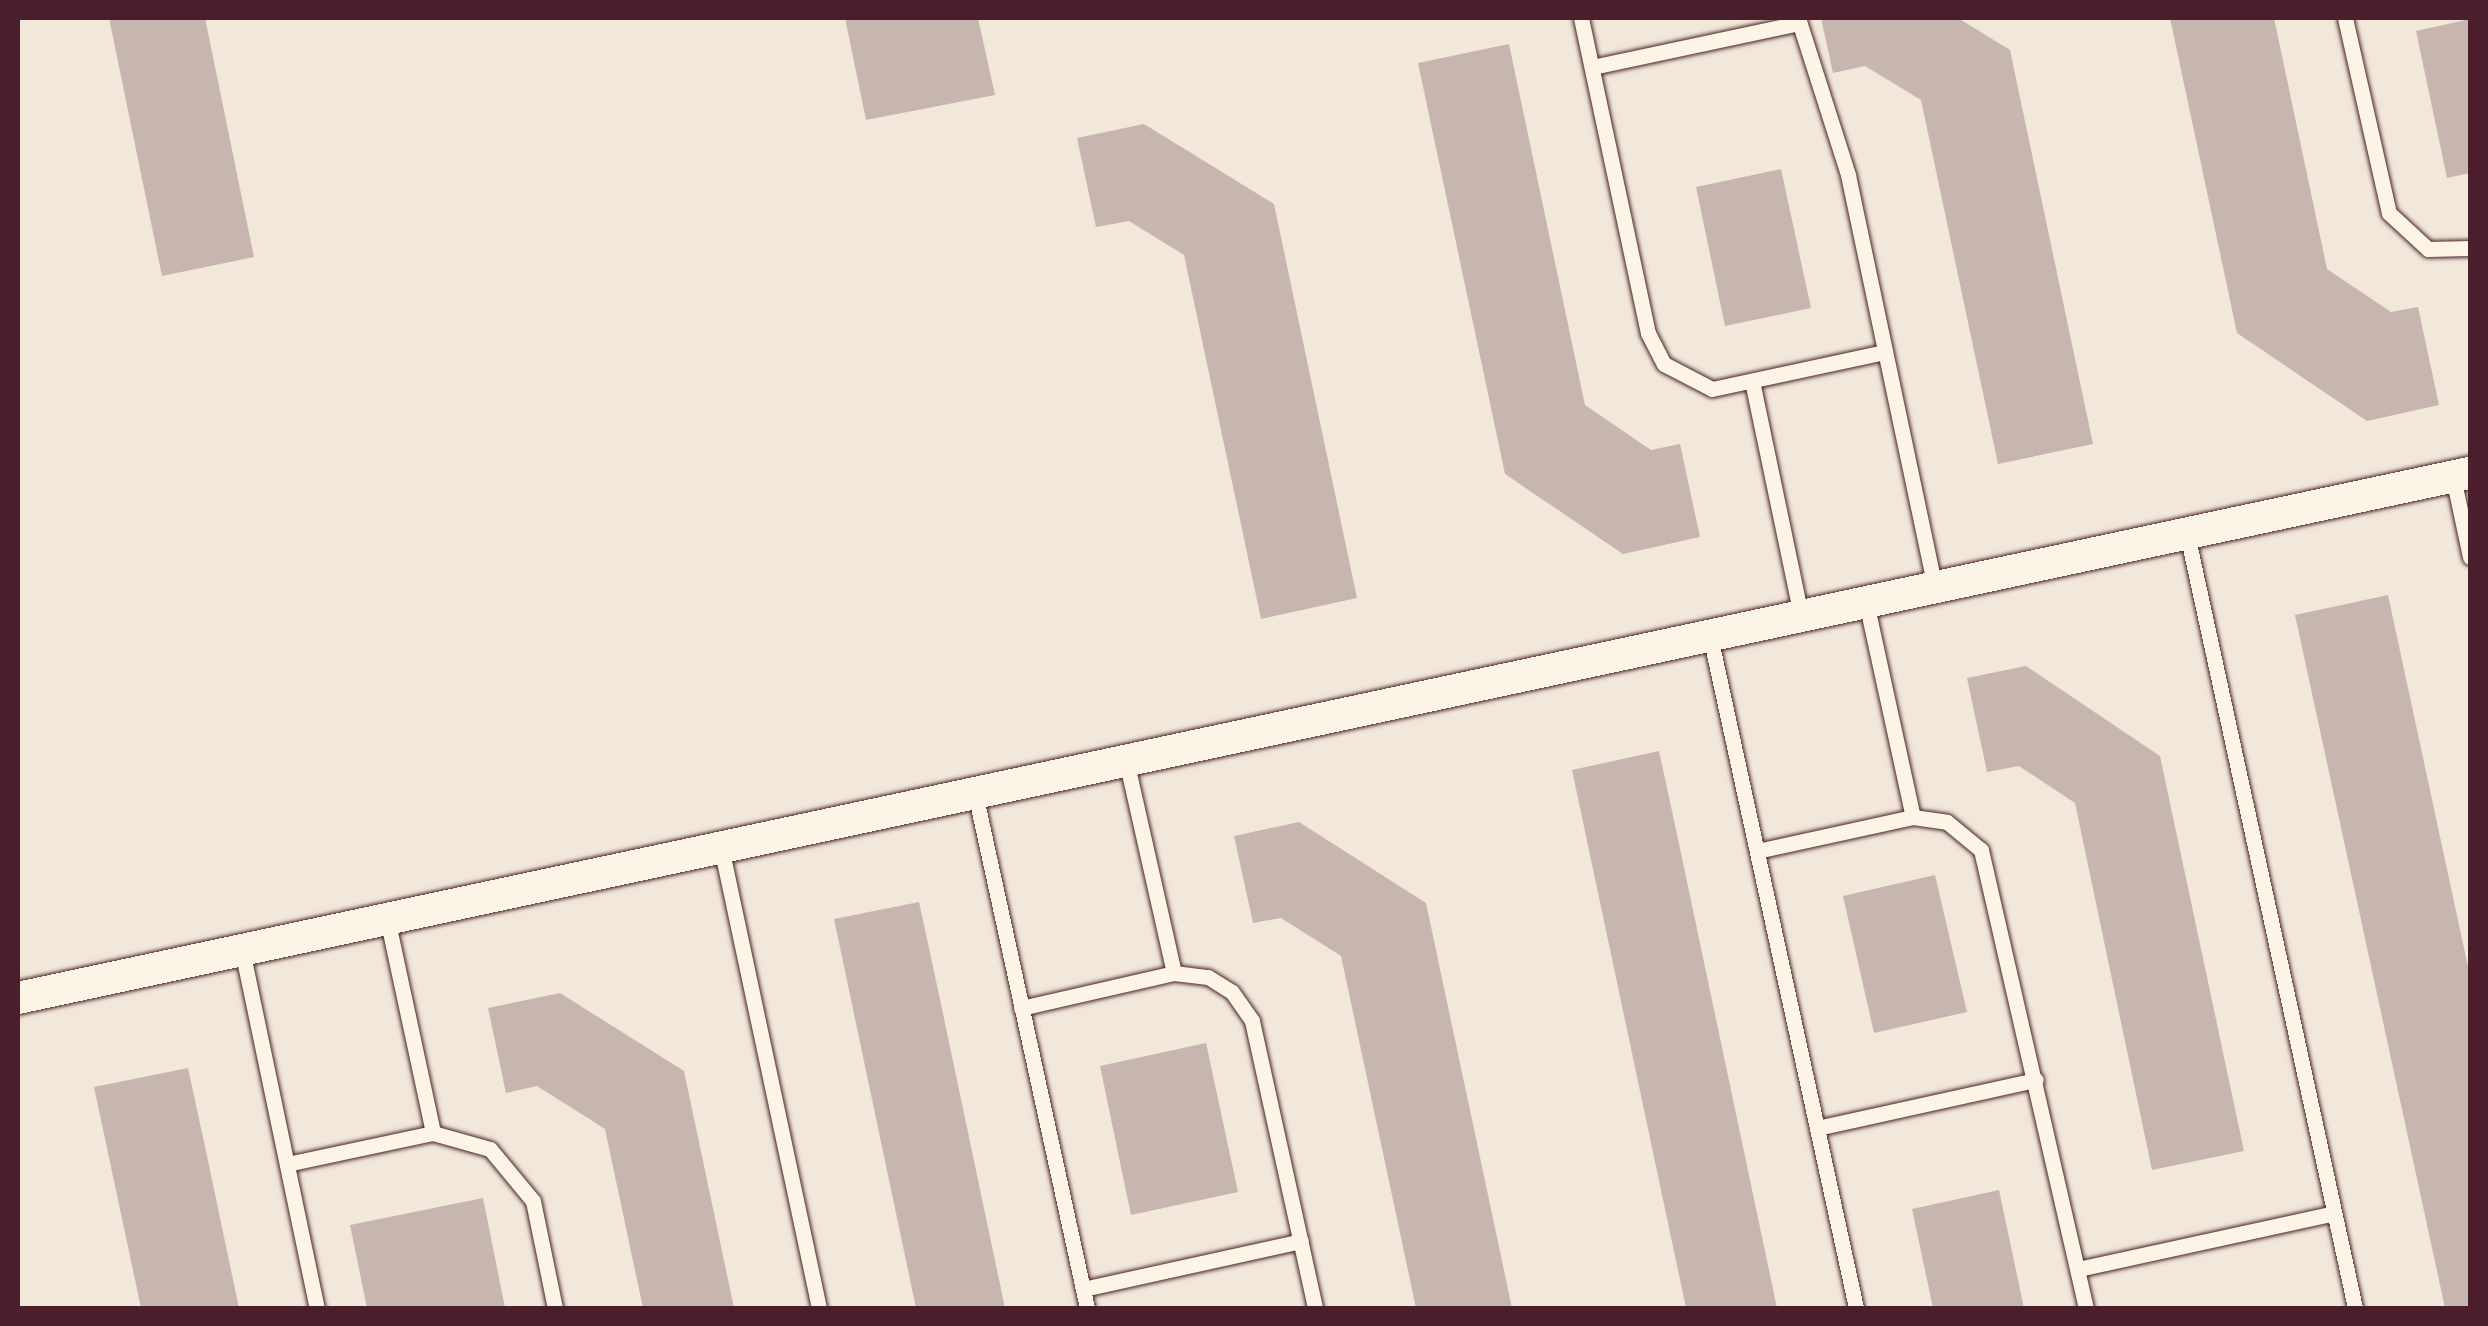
<!DOCTYPE html>
<style>
body{margin:0}
#map{position:relative;width:2488px;height:1326px;overflow:hidden;background:#f1e8da;font-family:Caveat,sans-serif}
div>[style]{position:absolute}
[style*='--x']{left:calc(var(--x)*1px);top:calc(var(--y)*1px);width:calc(var(--w)*1px);rotate:calc(var(--a)*1deg)}
.building>*{inset:0;background:#c7b6af}
.roads{filter:drop-shadow(0 0 2px #4a1f2b) drop-shadow(0 0 2px #4a1f2b)}
.lane>*{height:15px;margin:-7.5px;padding:0 7.5px;transform-origin:7.5px;border-radius:7.5px;background:#fcf5e5}
.street>*{height:32px;margin:-16px;padding:0 16px;transform-origin:16px;border-radius:16px;background:#fcf5e5}
span{translate:-50% -50%;white-space:nowrap;text-align:center;line-height:1.15;-webkit-text-stroke:8px #fcf5e5;paint-order:stroke}
.frame{position:absolute;inset:0;border:20px solid #4a1f2b;pointer-events:none}
</style>
<div id="map">
<div class="building">
<i style="clip-path:polygon(109px 18px,205px 18px,254px 257px,162px 276px)"></i>
<i style="clip-path:polygon(845px 18px,978px 18px,995px 95px,866px 120px)"></i>
<i style="clip-path:polygon(1821px 18px,1958px 18px,2010px 50px,2093px 444px,1998px 464px,1921px 100px,1865px 66px,1833px 73px)"></i>
<i style="clip-path:polygon(2170px 18px,2274px 18px,2327px 269px,2391px 312px,2418px 307px,2439px 405px,2367px 421px,2237px 333px)"></i>
<i style="clip-path:polygon(2470px 19px,2470px 173px,2447px 178px,2416px 31px)"></i>
<i style="clip-path:polygon(1509px 44px,1585px 405px,1651px 450px,1680px 444px,1700px 537px,1623px 554px,1505px 474px,1418px 63px)"></i>
<i style="clip-path:polygon(1144px 124px,1274px 204px,1357px 598px,1261px 619px,1184px 255px,1129px 221px,1096px 227px,1077px 138px)"></i>
<i style="clip-path:polygon(1781px 169px,1811px 308px,1725px 326px,1696px 187px)"></i>
<i style="clip-path:polygon(2388px 595px,2470px 976px,2470px 1308px,2445px 1308px,2295px 615px)"></i>
<i style="clip-path:polygon(2026px 666px,2160px 756px,2244px 1151px,2152px 1170px,2075px 803px,2019px 766px,1987px 772px,1967px 678px)"></i>
<i style="clip-path:polygon(1659px 751px,1678px 839px,1777px 1308px,1686px 1308px,1572px 770px)"></i>
<i style="clip-path:polygon(1299px 822px,1426px 903px,1512px 1308px,1416px 1308px,1341px 956px,1281px 918px,1253px 923px,1234px 836px)"></i>
<i style="clip-path:polygon(1935px 875px,1967px 1012px,1874px 1033px,1843px 896px)"></i>
<i style="clip-path:polygon(919px 902px,938px 990px,1005px 1308px,916px 1308px,834px 919px)"></i>
<i style="clip-path:polygon(560px 993px,684px 1071px,734px 1308px,643px 1308px,605px 1129px,537px 1086px,506px 1093px,488px 1008px)"></i>
<i style="clip-path:polygon(1206px 1043px,1238px 1192px,1131px 1215px,1100px 1066px)"></i>
<i style="clip-path:polygon(188px 1068px,207px 1156px,239px 1308px,141px 1308px,94px 1087px)"></i>
<i style="clip-path:polygon(1999px 1190px,2024px 1308px,1933px 1308px,1912px 1209px)"></i>
<i style="clip-path:polygon(483px 1198px,505px 1308px,367px 1308px,350px 1225px)"></i>
</div>
<div class="roads">
<div class="lane">
<i style="--x:1581;--y:18;--w:322;--a:78"></i>
<i style="--x:1648;--y:333;--w:35;--a:63"></i>
<i style="--x:1664;--y:364;--w:54;--a:27.5"></i>
<i style="--x:1712;--y:389;--w:177;--a:-12.1"></i>
<i style="--x:1798;--y:18;--w:165;--a:72.3"></i>
<i style="--x:1848;--y:175;--w:422;--a:78.1"></i>
<i style="--x:2345;--y:18;--w:200;--a:77.3"></i>
<i style="--x:2389;--y:213;--w:53;--a:42.7"></i>
<i style="--x:2428;--y:249;--w:42;--a:-1.4"></i>
<i style="--x:1592;--y:67;--w:212;--a:-12"></i>
<i style="--x:1752;--y:381;--w:240;--a:78.2"></i>
<i style="--x:2453;--y:477;--w:82;--a:78"></i>
<i style="--x:2187;--y:534;--w:792;--a:77.75"></i>
<i style="--x:1866;--y:602;--w:220;--a:77.7"></i>
<i style="--x:1710;--y:636;--w:688;--a:77.74"></i>
<i style="--x:1126;--y:760;--w:218;--a:77.3"></i>
<i style="--x:975;--y:793;--w:527;--a:77.73"></i>
<i style="--x:721;--y:847;--w:471;--a:78"></i>
<i style="--x:1757;--y:851;--w:160;--a:-12.3"></i>
<i style="--x:1913;--y:817;--w:34;--a:8"></i>
<i style="--x:1947;--y:822;--w:44;--a:39.5"></i>
<i style="--x:1981;--y:850;--w:470;--a:77.1"></i>
<i style="--x:387;--y:918;--w:220;--a:77.9"></i>
<i style="--x:242;--y:950;--w:366;--a:78.2"></i>
<i style="--x:1021;--y:1008;--w:157;--a:-12.9"></i>
<i style="--x:1174;--y:973;--w:34;--a:7"></i>
<i style="--x:1208;--y:977;--w:28;--a:32"></i>
<i style="--x:1232;--y:992;--w:35;--a:55"></i>
<i style="--x:1252;--y:1021;--w:294;--a:77.6"></i>
<i style="--x:1817;--y:1128;--w:224;--a:-12.4"></i>
<i style="--x:287;--y:1164;--w:149;--a:-12"></i>
<i style="--x:433;--y:1133;--w:59;--a:15.7"></i>
<i style="--x:490;--y:1149;--w:67;--a:50.4"></i>
<i style="--x:533;--y:1201;--w:109;--a:78.4"></i>
<i style="--x:2078;--y:1269;--w:262;--a:-12.3"></i>
<i style="--x:1083;--y:1289;--w:223;--a:-12.4"></i>
</div>
<div class="street">
<i style="--x:18;--y:998;--w:2508;--a:-12.09"></i>
</div>
</div>
<div class="frame"></div>
</div>
